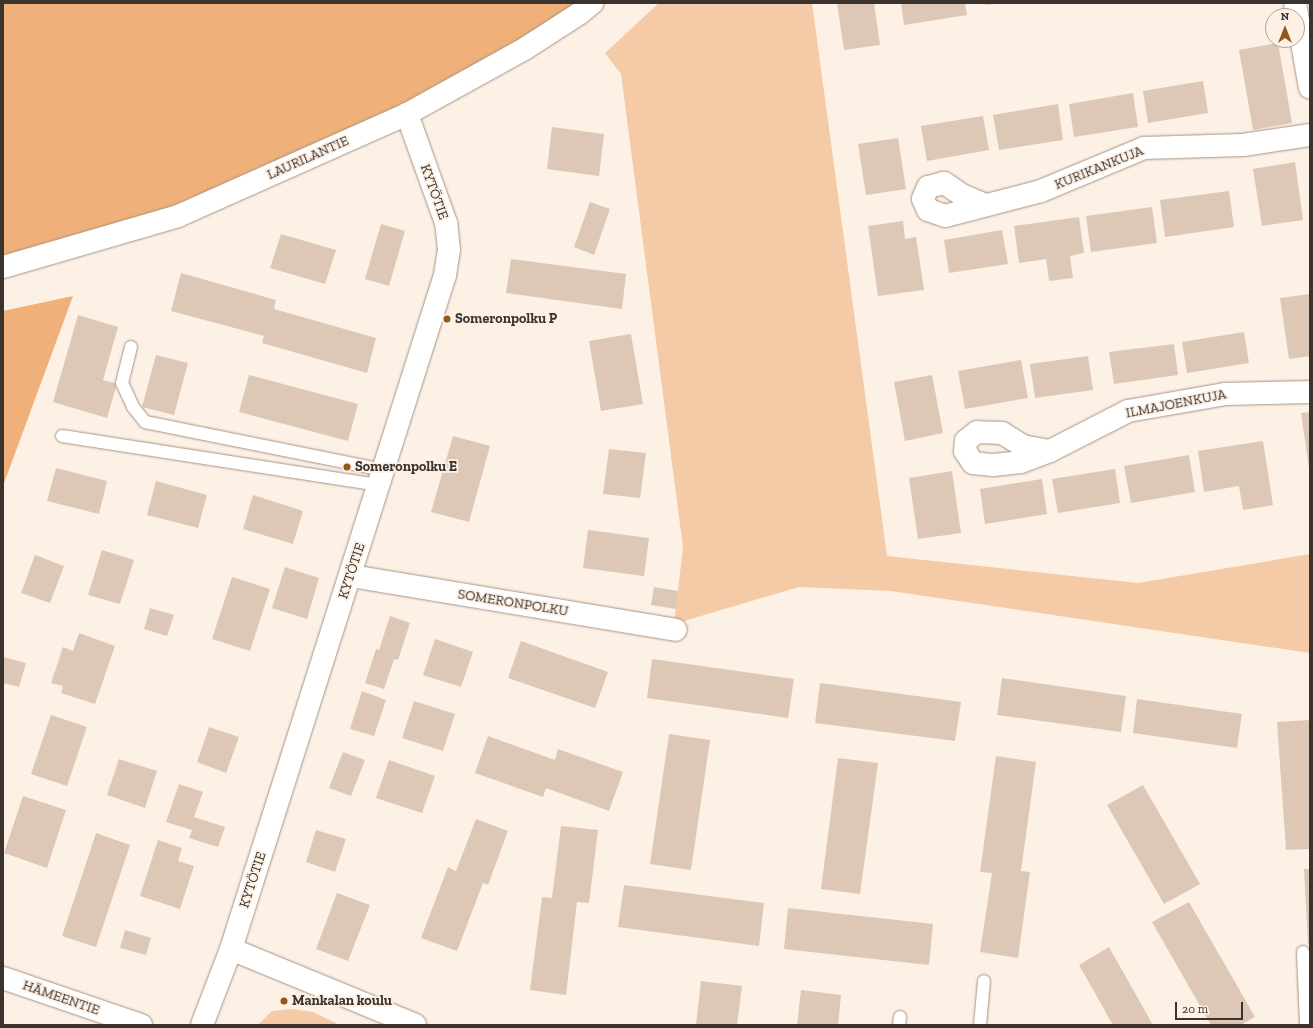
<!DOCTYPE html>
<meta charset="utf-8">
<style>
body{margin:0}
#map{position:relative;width:1313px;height:1028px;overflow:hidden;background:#fdf0e5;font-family:"Zilla Slab",serif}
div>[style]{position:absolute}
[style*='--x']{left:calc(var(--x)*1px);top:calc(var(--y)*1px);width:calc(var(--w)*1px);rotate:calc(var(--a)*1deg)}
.green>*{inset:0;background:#f5caa6}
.forest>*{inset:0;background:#efb079}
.building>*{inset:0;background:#ddc8b7}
.roads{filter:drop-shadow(0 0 1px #a79383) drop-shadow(0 0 1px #a79383)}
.service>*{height:12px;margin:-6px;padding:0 6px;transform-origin:6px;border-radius:6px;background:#fff}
.minor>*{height:22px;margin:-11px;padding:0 11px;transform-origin:11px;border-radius:11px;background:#fff}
.tertiary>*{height:22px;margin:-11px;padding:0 11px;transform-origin:11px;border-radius:11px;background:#fff}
.dots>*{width:11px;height:11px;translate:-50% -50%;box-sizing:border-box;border:2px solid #fdf0e5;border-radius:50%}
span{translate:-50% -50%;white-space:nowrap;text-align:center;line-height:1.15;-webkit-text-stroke:3.5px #fdf0e5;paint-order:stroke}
.street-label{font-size:14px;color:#3b332d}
.poi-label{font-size:14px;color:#3b332d;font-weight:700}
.left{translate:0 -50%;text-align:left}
.frame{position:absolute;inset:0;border:4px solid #3b332d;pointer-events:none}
.north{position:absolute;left:1265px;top:8px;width:40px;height:40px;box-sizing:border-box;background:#fdf0e5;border:1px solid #afa49b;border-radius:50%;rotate:0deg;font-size:11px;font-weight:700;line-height:16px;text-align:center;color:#3b332d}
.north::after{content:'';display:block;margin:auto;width:14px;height:18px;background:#945819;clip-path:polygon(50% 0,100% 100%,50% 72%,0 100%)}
.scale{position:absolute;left:1175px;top:1002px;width:68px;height:18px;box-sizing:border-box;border:2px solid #3b332d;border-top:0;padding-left:5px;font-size:12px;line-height:14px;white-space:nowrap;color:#3b332d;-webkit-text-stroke:3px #fdf0e5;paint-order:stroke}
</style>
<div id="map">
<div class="green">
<i style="clip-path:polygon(659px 3px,812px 3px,887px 556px,1138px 583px,1310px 554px,1310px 653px,891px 591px,799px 587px,674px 624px,683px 547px,621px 74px,605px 53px)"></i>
<i style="clip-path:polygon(293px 1009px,313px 1012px,340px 1025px,258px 1025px,272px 1011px)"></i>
</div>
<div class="forest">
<i style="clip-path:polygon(3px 3px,581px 3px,407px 114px,178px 216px,3px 267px)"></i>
<i style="clip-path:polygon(73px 296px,3px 486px,3px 311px)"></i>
</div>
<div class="building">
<i style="clip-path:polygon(837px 3px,874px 3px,880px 45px,844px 50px)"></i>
<i style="clip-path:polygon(901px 3px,965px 3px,967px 15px,904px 25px)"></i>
<i style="clip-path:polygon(985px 3px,996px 3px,997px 4px,985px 5px)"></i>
<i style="clip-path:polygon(1278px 43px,1292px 123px,1253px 130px,1239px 50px)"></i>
<i style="clip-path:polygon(1203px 81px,1208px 113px,1148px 123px,1143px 91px)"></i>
<i style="clip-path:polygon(1133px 93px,1138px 127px,1074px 137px,1069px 104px)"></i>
<i style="clip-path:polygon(1058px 104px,1063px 140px,999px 150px,993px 115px)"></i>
<i style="clip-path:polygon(983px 116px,989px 150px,927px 161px,921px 126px)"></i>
<i style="clip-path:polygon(552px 127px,604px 134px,599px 176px,547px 169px)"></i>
<i style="clip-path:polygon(898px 138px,906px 189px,866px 195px,858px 144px)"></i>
<i style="clip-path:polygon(1295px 162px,1303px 220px,1262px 226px,1253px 169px)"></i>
<i style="clip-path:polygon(1229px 191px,1234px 227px,1165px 237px,1160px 200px)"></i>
<i style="clip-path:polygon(590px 202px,610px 209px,594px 255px,574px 247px)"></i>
<i style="clip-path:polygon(1152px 207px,1157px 243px,1091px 252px,1086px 216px)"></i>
<i style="clip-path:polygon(1079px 217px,1084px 253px,1070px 256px,1073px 278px,1049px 281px,1046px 259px,1019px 263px,1014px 226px)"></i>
<i style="clip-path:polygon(903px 221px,905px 239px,916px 237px,924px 290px,878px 296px,868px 226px)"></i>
<i style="clip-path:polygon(381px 224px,405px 231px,389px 286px,365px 279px)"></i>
<i style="clip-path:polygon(1002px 230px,1008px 264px,949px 273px,944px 240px)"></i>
<i style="clip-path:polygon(281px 234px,336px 250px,325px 284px,270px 268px)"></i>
<i style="clip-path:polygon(511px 259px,626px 274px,622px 309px,506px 293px)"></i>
<i style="clip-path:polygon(181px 273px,276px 300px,274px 309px,376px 338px,367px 373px,262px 343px,264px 336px,171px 311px)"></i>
<i style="clip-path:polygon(1310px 294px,1310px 356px,1289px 359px,1280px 298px)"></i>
<i style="clip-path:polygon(78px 315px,118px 327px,103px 380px,117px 384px,107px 418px,53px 402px)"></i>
<i style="clip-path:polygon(1244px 332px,1249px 363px,1187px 373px,1182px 342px)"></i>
<i style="clip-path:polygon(631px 334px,643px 404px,601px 411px,589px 341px)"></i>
<i style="clip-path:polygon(1174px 344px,1178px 375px,1114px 384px,1109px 352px)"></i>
<i style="clip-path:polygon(156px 355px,188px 363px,174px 415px,142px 407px)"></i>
<i style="clip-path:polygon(1088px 356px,1093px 390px,1035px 398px,1030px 364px)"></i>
<i style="clip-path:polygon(1021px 360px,1028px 398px,965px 409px,958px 371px)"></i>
<i style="clip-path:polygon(249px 375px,358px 404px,348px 441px,239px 412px)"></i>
<i style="clip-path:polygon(932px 375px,943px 433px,905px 441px,894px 382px)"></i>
<i style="clip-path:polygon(1310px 412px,1310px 468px,1309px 468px,1301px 413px)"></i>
<i style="clip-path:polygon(453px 436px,490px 446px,469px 522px,431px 512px)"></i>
<i style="clip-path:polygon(1263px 441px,1273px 505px,1243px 510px,1239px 486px,1204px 492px,1198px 451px)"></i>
<i style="clip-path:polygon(609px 449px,646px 453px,640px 498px,603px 494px)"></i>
<i style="clip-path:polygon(1189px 455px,1195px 492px,1131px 503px,1124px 466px)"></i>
<i style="clip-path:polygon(56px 468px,107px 481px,99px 514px,47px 501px)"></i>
<i style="clip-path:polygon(1115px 469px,1120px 503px,1058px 513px,1052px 479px)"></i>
<i style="clip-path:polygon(952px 471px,961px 533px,918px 539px,909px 478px)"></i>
<i style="clip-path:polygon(1042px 479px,1047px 514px,985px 524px,980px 489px)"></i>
<i style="clip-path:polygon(156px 481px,207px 495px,198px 528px,147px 515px)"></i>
<i style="clip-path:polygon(253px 495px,303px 511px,293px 544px,243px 529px)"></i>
<i style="clip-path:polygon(588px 530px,649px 538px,644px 576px,583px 568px)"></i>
<i style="clip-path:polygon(102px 550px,134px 560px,120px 604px,88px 595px)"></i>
<i style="clip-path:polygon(35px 555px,64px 566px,50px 603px,21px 593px)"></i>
<i style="clip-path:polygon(285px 567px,319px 578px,307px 619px,272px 608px)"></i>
<i style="clip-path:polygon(232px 577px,270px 589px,250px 651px,212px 639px)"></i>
<i style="clip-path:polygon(654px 587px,678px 591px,676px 609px,651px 605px)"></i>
<i style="clip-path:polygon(150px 608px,174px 615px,167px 636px,144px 629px)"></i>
<i style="clip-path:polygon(390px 616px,410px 623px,398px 660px,394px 659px,384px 689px,365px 683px,376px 649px,379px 650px)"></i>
<i style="clip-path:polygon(79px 633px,115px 646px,95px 704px,61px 693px,63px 686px,51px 683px,63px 647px,73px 651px)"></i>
<i style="clip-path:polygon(435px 639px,473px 652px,461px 687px,423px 675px)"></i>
<i style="clip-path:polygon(521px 641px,608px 672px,595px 708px,508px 678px)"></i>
<i style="clip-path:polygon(3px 657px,26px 663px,19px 687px,3px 683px)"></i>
<i style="clip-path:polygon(652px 659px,794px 679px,788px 718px,647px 698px)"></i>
<i style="clip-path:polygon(1002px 678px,1126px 696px,1121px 732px,997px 715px)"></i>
<i style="clip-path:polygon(820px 683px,961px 702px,955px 741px,815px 723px)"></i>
<i style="clip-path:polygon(362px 691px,386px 700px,374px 736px,350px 729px)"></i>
<i style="clip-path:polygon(1137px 699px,1242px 714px,1237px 748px,1133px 733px)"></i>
<i style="clip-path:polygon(414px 701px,455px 714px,443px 751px,402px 738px)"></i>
<i style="clip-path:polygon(51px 715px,87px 727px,67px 786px,31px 774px)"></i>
<i style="clip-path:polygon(1310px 720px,1310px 849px,1286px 850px,1277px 722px)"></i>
<i style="clip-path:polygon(209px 727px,239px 737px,226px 773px,197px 762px)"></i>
<i style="clip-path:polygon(669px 734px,710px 740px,691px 870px,650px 864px)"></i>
<i style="clip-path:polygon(488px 736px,555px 760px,558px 749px,623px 772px,609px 811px,546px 788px,543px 797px,475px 773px)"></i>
<i style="clip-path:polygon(343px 752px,365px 760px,351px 796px,329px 788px)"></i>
<i style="clip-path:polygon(996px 756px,1036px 762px,1021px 871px,1030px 872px,1018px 958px,980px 952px,992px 873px,980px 872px)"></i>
<i style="clip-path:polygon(838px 758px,878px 763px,860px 894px,821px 889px)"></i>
<i style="clip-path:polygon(119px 759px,157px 771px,145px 808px,107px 795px)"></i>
<i style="clip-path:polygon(389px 760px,435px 776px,422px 813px,376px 798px)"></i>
<i style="clip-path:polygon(179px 784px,203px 792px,194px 817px,225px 827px,218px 847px,189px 838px,192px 830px,166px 822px)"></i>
<i style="clip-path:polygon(1143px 785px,1200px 884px,1164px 904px,1107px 805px)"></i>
<i style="clip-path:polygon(23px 796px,66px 810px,47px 868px,4px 853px)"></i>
<i style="clip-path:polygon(476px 819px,508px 831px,488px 885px,483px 883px,457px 951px,421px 938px,448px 867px,456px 871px)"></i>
<i style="clip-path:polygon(561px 826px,598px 830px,589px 903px,577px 902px,566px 995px,530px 990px,542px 897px,552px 898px)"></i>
<i style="clip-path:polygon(316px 830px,346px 839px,335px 872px,306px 862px)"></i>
<i style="clip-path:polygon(96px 833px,130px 845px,96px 947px,62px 936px)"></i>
<i style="clip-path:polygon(158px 840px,182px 848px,178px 861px,194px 866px,180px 909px,140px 896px)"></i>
<i style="clip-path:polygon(1304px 869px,1310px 869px,1310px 944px,1308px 944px)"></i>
<i style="clip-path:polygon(624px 885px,764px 903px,759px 946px,618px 927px)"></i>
<i style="clip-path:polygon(337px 893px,370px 905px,348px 961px,316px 949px)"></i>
<i style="clip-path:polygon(1189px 902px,1255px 1017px,1241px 1025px,1211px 1025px,1152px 922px)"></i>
<i style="clip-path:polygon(788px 908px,933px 924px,929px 965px,784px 949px)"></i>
<i style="clip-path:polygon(125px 930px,151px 938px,146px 955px,120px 948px)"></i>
<i style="clip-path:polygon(1109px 947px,1153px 1025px,1113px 1025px,1079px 965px)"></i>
<i style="clip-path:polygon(701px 981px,742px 986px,737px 1025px,696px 1025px)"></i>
<i style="clip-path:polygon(801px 990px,841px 995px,838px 1025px,797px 1025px)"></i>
</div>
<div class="roads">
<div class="service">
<i style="--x:131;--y:347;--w:37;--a:104"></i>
<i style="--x:122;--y:383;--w:26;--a:65"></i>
<i style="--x:133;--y:407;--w:19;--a:51"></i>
<i style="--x:145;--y:422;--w:244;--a:11.4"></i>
<i style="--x:62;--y:436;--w:321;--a:8.8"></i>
<i style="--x:1303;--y:952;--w:73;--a:87.6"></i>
<i style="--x:899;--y:1025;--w:8;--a:-83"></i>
<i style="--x:980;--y:1025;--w:44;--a:-84.8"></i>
</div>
<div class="minor">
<i style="--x:1295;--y:3;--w:86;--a:80"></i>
<i style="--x:985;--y:205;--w:25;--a:-157"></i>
<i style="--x:962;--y:195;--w:22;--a:-146"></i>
<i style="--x:944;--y:183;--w:16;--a:166"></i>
<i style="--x:928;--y:187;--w:13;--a:113"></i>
<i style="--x:923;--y:199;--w:12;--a:66"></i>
<i style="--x:928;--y:210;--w:18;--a:19"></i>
<i style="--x:945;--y:216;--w:99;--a:-14.6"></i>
<i style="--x:1041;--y:191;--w:112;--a:-22.7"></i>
<i style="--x:1144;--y:148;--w:99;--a:-1.7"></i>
<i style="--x:1243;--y:145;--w:68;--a:-8.5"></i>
<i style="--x:1050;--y:451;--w:27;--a:-170"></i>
<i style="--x:1023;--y:446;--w:25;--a:-148"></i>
<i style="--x:1002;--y:433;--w:25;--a:-178"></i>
<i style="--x:977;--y:432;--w:14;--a:141"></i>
<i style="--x:966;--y:441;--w:10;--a:96"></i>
<i style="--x:965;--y:451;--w:14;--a:56"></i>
<i style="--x:973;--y:463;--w:20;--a:6"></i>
<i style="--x:993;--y:465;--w:28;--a:-6"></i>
<i style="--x:1021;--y:462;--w:31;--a:-21"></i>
<i style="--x:1050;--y:451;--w:88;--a:-27.1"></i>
<i style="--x:1128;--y:411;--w:98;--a:-9.9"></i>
<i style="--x:1225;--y:394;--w:85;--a:-1.3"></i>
<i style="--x:351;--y:576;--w:329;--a:9.4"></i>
<i style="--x:231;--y:949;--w:199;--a:22.4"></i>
<i style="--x:3;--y:978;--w:146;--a:18.8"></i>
<i style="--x:202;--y:1025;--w:81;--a:-69.1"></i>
<i style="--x:231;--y:949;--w:707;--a:-72.38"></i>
<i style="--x:445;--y:275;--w:25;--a:-81"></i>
<i style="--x:449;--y:250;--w:27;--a:-96"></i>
<i style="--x:446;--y:223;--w:116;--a:-109.7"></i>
</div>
<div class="tertiary">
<i style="--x:3;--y:267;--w:182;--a:-16.2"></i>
<i style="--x:178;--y:216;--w:251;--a:-24"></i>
<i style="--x:407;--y:114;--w:136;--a:-29"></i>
<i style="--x:526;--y:48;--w:64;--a:-32.9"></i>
<i style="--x:580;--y:13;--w:16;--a:-40"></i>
</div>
</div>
<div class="dots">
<i style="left:447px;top:319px;background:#945819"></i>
<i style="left:347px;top:467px;background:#945819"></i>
<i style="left:284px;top:1001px;background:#945819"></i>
</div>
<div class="street-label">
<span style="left:308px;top:158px;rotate:-24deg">LAURILANTIE</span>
<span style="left:1099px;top:168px;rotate:-22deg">KURIKANKUJA</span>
<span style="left:434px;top:192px;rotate:70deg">KYTÖTIE</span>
<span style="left:1176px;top:404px;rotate:-11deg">ILMAJOENKUJA</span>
<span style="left:352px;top:571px;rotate:-72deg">KYTÖTIE</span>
<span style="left:513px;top:603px;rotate:9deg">SOMERONPOLKU</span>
<span style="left:253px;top:880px;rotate:-72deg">KYTÖTIE</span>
<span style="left:61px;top:998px;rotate:19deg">HÄMEENTIE</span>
</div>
<div class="poi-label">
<span class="left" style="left:455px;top:319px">Someronpolku P</span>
<span class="left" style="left:355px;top:467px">Someronpolku E</span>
<span class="left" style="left:292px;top:1001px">Mankalan koulu</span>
</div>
<div class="frame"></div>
<div class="north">N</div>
<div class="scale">20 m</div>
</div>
